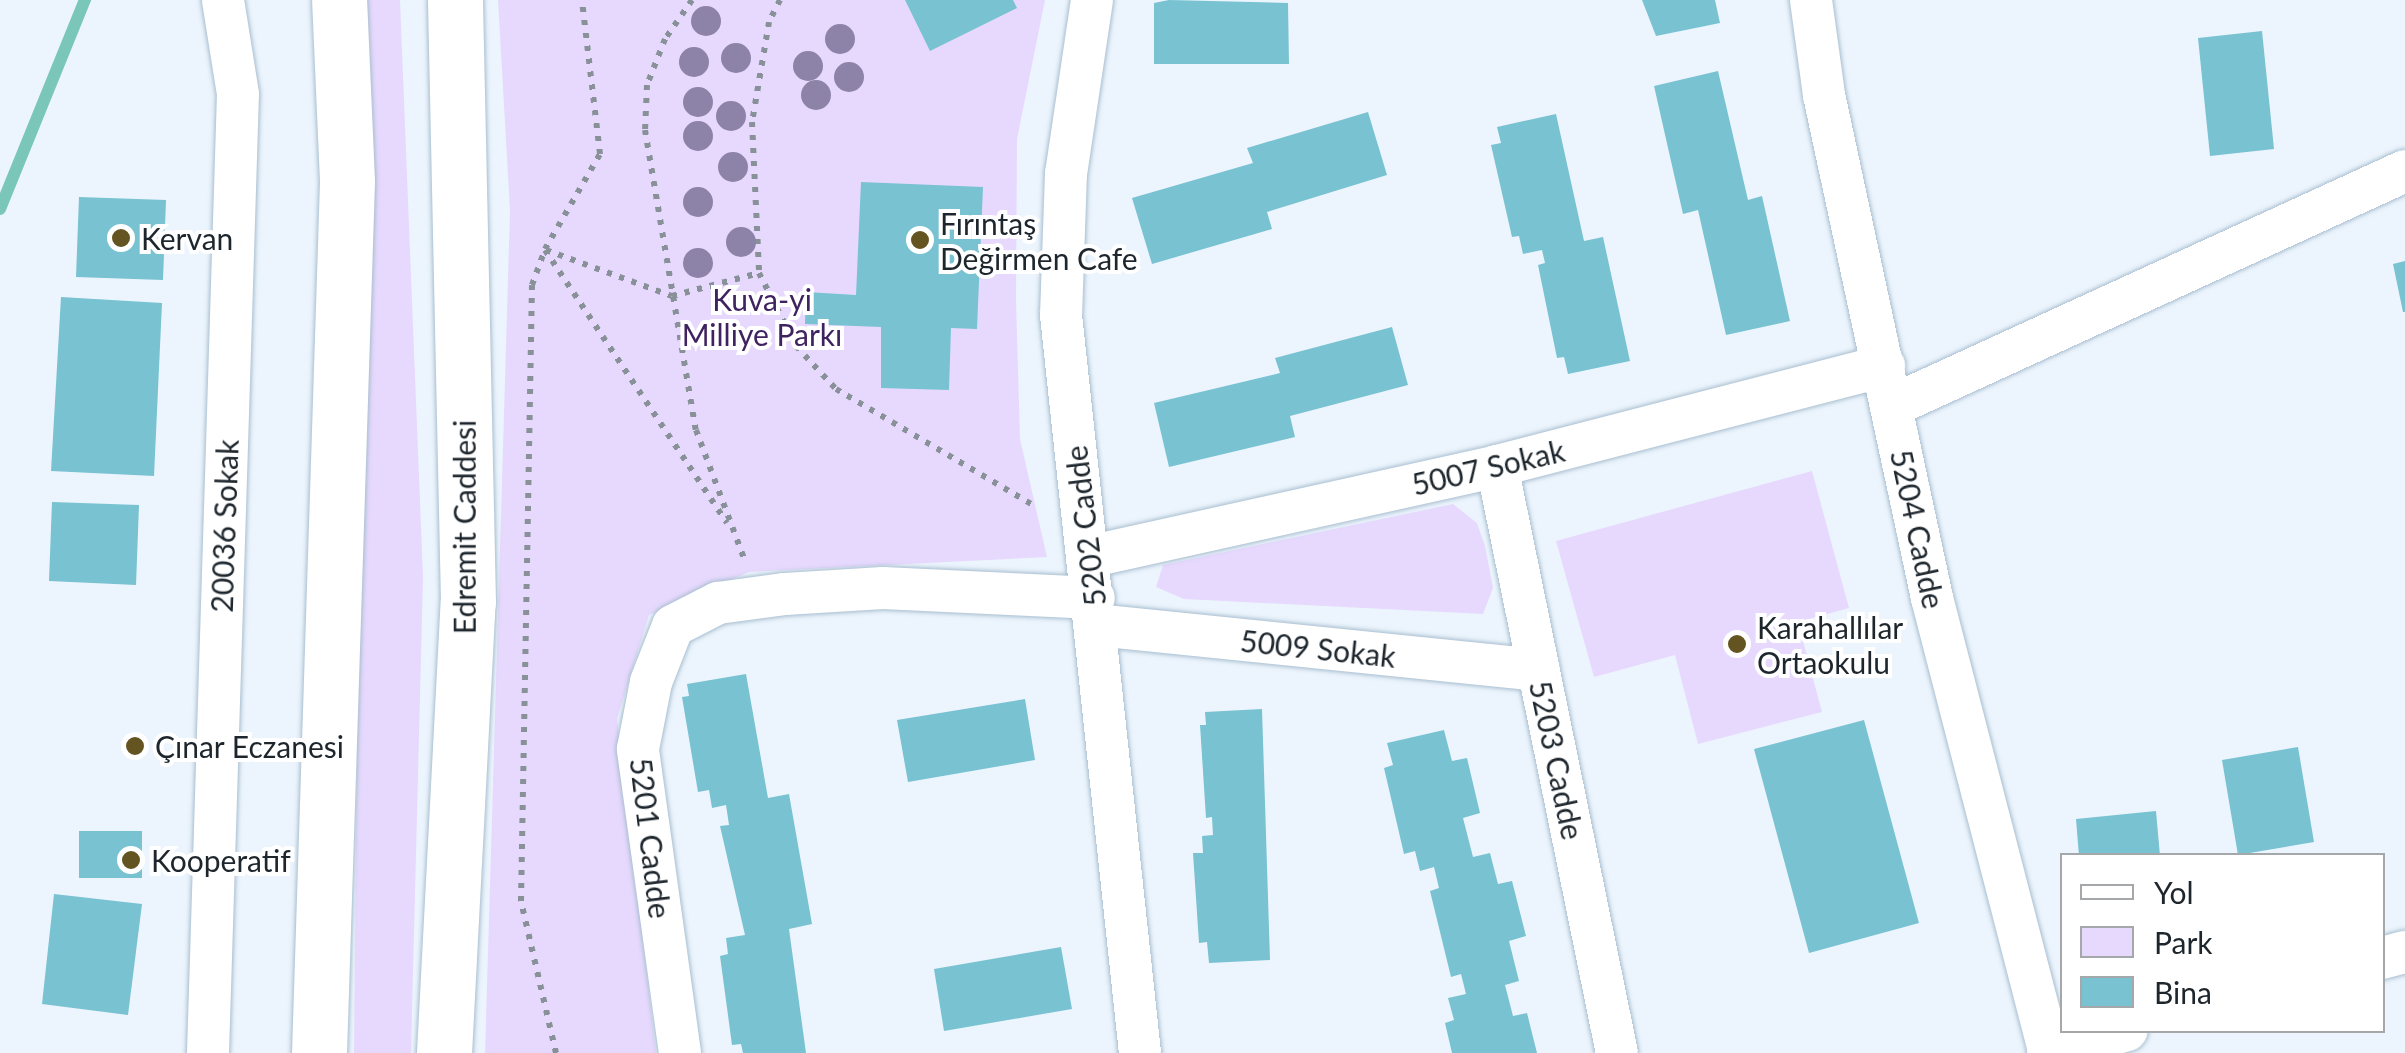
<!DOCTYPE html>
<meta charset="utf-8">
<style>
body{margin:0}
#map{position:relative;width:2405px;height:1053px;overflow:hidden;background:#ecf5fd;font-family:Lato,sans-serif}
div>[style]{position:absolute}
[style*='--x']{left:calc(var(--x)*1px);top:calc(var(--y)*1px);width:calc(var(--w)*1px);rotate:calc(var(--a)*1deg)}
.green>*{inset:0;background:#e7d9fe}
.stream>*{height:12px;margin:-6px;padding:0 6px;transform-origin:6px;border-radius:6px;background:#7ac6b9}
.building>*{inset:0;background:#78c2d2}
.path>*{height:6px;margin-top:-3px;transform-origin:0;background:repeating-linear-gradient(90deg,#889198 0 5px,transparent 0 13px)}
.roads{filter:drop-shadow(0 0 2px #a9bed0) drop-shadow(0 0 2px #a9bed0)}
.minor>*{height:42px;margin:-21px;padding:0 21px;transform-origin:21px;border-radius:21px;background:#fff}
.trunk>*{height:55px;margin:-27.5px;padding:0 27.5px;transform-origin:27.5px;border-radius:27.5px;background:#fff}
.trees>*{width:30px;height:30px;margin:-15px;border-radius:50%;background:#8d82a7}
.dots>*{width:28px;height:28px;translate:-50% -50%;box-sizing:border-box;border:5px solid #fff;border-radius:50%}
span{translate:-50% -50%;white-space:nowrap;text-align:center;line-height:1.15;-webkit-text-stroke:8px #fff;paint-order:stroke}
.poi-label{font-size:30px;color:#1e262d}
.left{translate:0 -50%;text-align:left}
.park-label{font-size:30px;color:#3f2361}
.street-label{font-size:30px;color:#1e262d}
.legend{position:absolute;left:2060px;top:853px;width:325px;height:180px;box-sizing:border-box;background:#fff;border:2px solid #a5a8ab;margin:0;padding:12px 18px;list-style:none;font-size:30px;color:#1e262d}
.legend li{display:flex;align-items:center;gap:20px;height:50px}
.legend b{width:50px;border:2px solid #a5a8ab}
</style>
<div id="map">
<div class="green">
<i style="clip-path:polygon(364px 0,400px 0,423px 577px,411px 1053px,354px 1053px)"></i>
<i style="clip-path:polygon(498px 0,1045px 0,1017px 139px,1016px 300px,1020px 439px,1047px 557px,749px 572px,649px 615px,617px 719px,656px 1053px,485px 1053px,510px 211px)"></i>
<i style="clip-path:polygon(1812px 471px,1849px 608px,1798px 622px,1822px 712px,1698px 744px,1675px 655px,1594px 677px,1556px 541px)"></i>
<i style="clip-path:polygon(1453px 504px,1477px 523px,1485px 546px,1493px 588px,1483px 614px,1184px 599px,1156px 587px,1163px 565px)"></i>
</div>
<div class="stream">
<i style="--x:0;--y:209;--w:226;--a:-67.9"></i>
</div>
<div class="building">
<i style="clip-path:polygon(905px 0,1013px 0,1017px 8px,930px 51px)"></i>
<i style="clip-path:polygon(1169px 0,1288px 3px,1289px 64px,1154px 64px,1154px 3px)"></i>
<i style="clip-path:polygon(1642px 0,1715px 0,1720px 23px,1656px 36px)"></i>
<i style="clip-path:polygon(2262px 31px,2274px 149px,2210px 156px,2198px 38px)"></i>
<i style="clip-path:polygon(1718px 71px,1748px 200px,1762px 196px,1790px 321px,1726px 335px,1698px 210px,1683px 214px,1654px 86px)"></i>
<i style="clip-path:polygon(1368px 112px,1387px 175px,1267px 212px,1272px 229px,1152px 264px,1132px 198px,1253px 163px,1247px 148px)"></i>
<i style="clip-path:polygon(1556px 114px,1584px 241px,1603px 237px,1630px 361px,1568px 374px,1564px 357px,1557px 358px,1538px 265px,1545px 263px,1542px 250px,1523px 254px,1519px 236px,1512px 237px,1491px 145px,1501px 143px,1497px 127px)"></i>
<i style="clip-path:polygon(861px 182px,983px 187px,977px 329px,951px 328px,949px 390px,881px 388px,881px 327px,805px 324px,806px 292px,856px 295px)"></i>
<i style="clip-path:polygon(79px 197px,166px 200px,163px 280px,76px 277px)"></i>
<i style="clip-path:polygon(2405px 261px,2405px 312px,2403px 312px,2393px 264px)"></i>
<i style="clip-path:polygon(61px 297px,162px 303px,154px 476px,51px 471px)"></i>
<i style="clip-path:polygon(1392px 327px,1408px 385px,1290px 416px,1295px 437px,1169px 467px,1154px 403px,1280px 373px,1275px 358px)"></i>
<i style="clip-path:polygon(52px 502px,139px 505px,136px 585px,49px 581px)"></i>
<i style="clip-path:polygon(746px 674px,768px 798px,789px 794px,812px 924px,789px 929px,806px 1053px,743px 1053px,741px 1044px,732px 1045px,720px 956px,728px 954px,726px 938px,745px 935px,720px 826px,729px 825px,726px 805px,712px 808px,709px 790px,698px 792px,682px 697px,689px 696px,687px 684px)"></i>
<i style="clip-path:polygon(1025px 699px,1035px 760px,908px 782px,897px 720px)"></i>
<i style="clip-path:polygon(1262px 709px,1270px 960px,1209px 963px,1207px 942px,1199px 943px,1193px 853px,1203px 853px,1202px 836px,1213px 835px,1212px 817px,1206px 818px,1200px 725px,1206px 725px,1205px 712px)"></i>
<i style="clip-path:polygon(1864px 720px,1919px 923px,1809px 953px,1754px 749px)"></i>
<i style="clip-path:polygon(1444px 730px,1452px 761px,1467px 758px,1480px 813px,1463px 818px,1473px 857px,1490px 853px,1498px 884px,1512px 881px,1526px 936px,1509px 941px,1519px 981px,1505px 985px,1513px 1016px,1527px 1013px,1537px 1053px,1452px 1053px,1445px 1023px,1454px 1020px,1448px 998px,1466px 994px,1461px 974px,1451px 977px,1430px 891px,1439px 888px,1434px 867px,1420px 871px,1415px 851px,1404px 854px,1384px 768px,1393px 765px,1387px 743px)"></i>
<i style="clip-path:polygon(2298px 747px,2314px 842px,2238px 855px,2222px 760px)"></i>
<i style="clip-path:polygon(2156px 811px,2160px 856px,2079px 856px,2076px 819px)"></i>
<i style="clip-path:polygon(79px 831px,142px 831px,142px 878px,79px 878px)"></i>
<i style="clip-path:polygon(54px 894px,142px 904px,128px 1015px,42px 1004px)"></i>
<i style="clip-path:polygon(1061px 947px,1072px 1009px,944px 1031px,934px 969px)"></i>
</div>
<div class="path">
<i style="--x:692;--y:0;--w:47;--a:124.7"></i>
<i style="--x:665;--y:39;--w:49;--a:111.4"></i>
<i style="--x:647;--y:85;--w:45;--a:92.5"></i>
<i style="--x:645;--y:130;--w:304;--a:80.4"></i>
<i style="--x:696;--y:430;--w:140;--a:69.5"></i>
<i style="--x:780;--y:0;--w:25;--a:117"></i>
<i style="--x:769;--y:22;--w:101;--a:99.6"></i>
<i style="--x:752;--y:122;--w:151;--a:87.3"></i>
<i style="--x:759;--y:273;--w:82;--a:63.1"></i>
<i style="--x:796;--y:346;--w:59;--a:47.1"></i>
<i style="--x:836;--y:389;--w:232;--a:30.5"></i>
<i style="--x:545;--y:250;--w:328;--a:56.3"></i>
<i style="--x:546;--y:250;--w:134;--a:20.1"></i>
<i style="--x:672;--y:296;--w:90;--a:-14.8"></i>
<i style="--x:556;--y:1053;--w:156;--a:-103"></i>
<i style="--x:521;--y:901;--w:616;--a:-88.98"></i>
<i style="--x:532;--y:285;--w:38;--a:-70"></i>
<i style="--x:545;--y:249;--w:110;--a:-59.9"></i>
<i style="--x:600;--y:154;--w:155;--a:-96.7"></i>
</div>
<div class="roads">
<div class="minor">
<i style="--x:1092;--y:0;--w:175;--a:98.5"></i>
<i style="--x:1066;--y:173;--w:142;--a:92"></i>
<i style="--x:1061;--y:315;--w:742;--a:83.89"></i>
<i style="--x:1811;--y:0;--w:96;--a:82.2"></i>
<i style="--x:1824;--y:95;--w:514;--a:77.88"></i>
<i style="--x:1932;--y:598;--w:470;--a:75.5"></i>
<i style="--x:1892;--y:406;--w:564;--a:-24.61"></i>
<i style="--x:1497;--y:466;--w:599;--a:78.45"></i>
<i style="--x:1088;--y:557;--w:419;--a:-12.5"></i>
<i style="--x:1497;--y:466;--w:400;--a:-14.5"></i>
<i style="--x:1096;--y:625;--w:445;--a:5.8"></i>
<i style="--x:2382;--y:958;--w:24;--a:-15"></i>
<i style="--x:208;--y:1053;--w:959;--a:-88.21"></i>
<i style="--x:238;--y:94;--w:95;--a:-99.1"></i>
<i style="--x:680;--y:1053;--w:307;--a:-97.9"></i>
<i style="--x:638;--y:749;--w:68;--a:-79"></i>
<i style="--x:651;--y:682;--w:60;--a:-68.6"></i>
<i style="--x:673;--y:626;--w:51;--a:-27.1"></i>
<i style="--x:718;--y:603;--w:68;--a:-7.7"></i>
<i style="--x:785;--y:594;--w:98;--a:-3.5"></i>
<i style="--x:883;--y:588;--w:211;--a:2.7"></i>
<i style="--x:2048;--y:1053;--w:82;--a:-16.2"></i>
</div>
<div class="trunk">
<i style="--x:319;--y:1053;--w:872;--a:-88.16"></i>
<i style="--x:347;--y:181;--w:181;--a:-92.5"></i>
<i style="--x:444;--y:1053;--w:452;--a:-87"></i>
<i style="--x:468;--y:602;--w:602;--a:-91.24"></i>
</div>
</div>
<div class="trees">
<i style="left:706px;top:21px"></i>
<i style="left:840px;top:39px"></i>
<i style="left:736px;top:58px"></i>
<i style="left:694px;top:62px"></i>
<i style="left:808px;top:66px"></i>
<i style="left:849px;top:77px"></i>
<i style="left:816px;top:95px"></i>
<i style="left:698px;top:102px"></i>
<i style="left:731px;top:116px"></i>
<i style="left:698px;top:136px"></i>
<i style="left:733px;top:167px"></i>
<i style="left:698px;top:202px"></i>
<i style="left:741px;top:242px"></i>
<i style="left:698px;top:263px"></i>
</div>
<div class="dots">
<i style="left:121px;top:238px;background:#645421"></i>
<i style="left:920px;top:240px;background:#645421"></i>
<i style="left:1737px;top:644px;background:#645421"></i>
<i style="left:135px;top:746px;background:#645421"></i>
<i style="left:131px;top:860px;background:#645421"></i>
</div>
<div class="poi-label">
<span class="left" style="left:940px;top:240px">Fırıntaş<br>Değirmen Cafe</span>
<span class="left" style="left:141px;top:238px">Kervan</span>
<span class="left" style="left:1757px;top:644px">Karahallılar<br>Ortaokulu</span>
<span class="left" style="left:155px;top:746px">Çınar Eczanesi</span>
<span class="left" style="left:151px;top:860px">Kooperatif</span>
</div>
<div class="park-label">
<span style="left:762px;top:316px">Kuva-yi<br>Milliye Parkı</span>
</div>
<div class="street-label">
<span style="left:1488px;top:467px;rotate:-13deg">5007 Sokak</span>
<span style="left:224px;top:526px;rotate:-88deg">20036 Sokak</span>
<span style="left:1085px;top:526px;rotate:-97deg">5202 Cadde</span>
<span style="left:464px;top:527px;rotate:-90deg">Edremit Caddesi</span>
<span style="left:1918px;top:529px;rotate:78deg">5204 Cadde</span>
<span style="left:1318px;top:648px;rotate:6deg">5009 Sokak</span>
<span style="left:1557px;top:760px;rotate:78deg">5203 Cadde</span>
<span style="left:651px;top:838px;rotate:83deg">5201 Cadde</span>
</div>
<ul class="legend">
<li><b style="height:12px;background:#fff"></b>Yol</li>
<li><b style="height:28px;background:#e7d9fe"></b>Park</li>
<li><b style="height:28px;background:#78c2d2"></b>Bina</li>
</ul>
</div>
